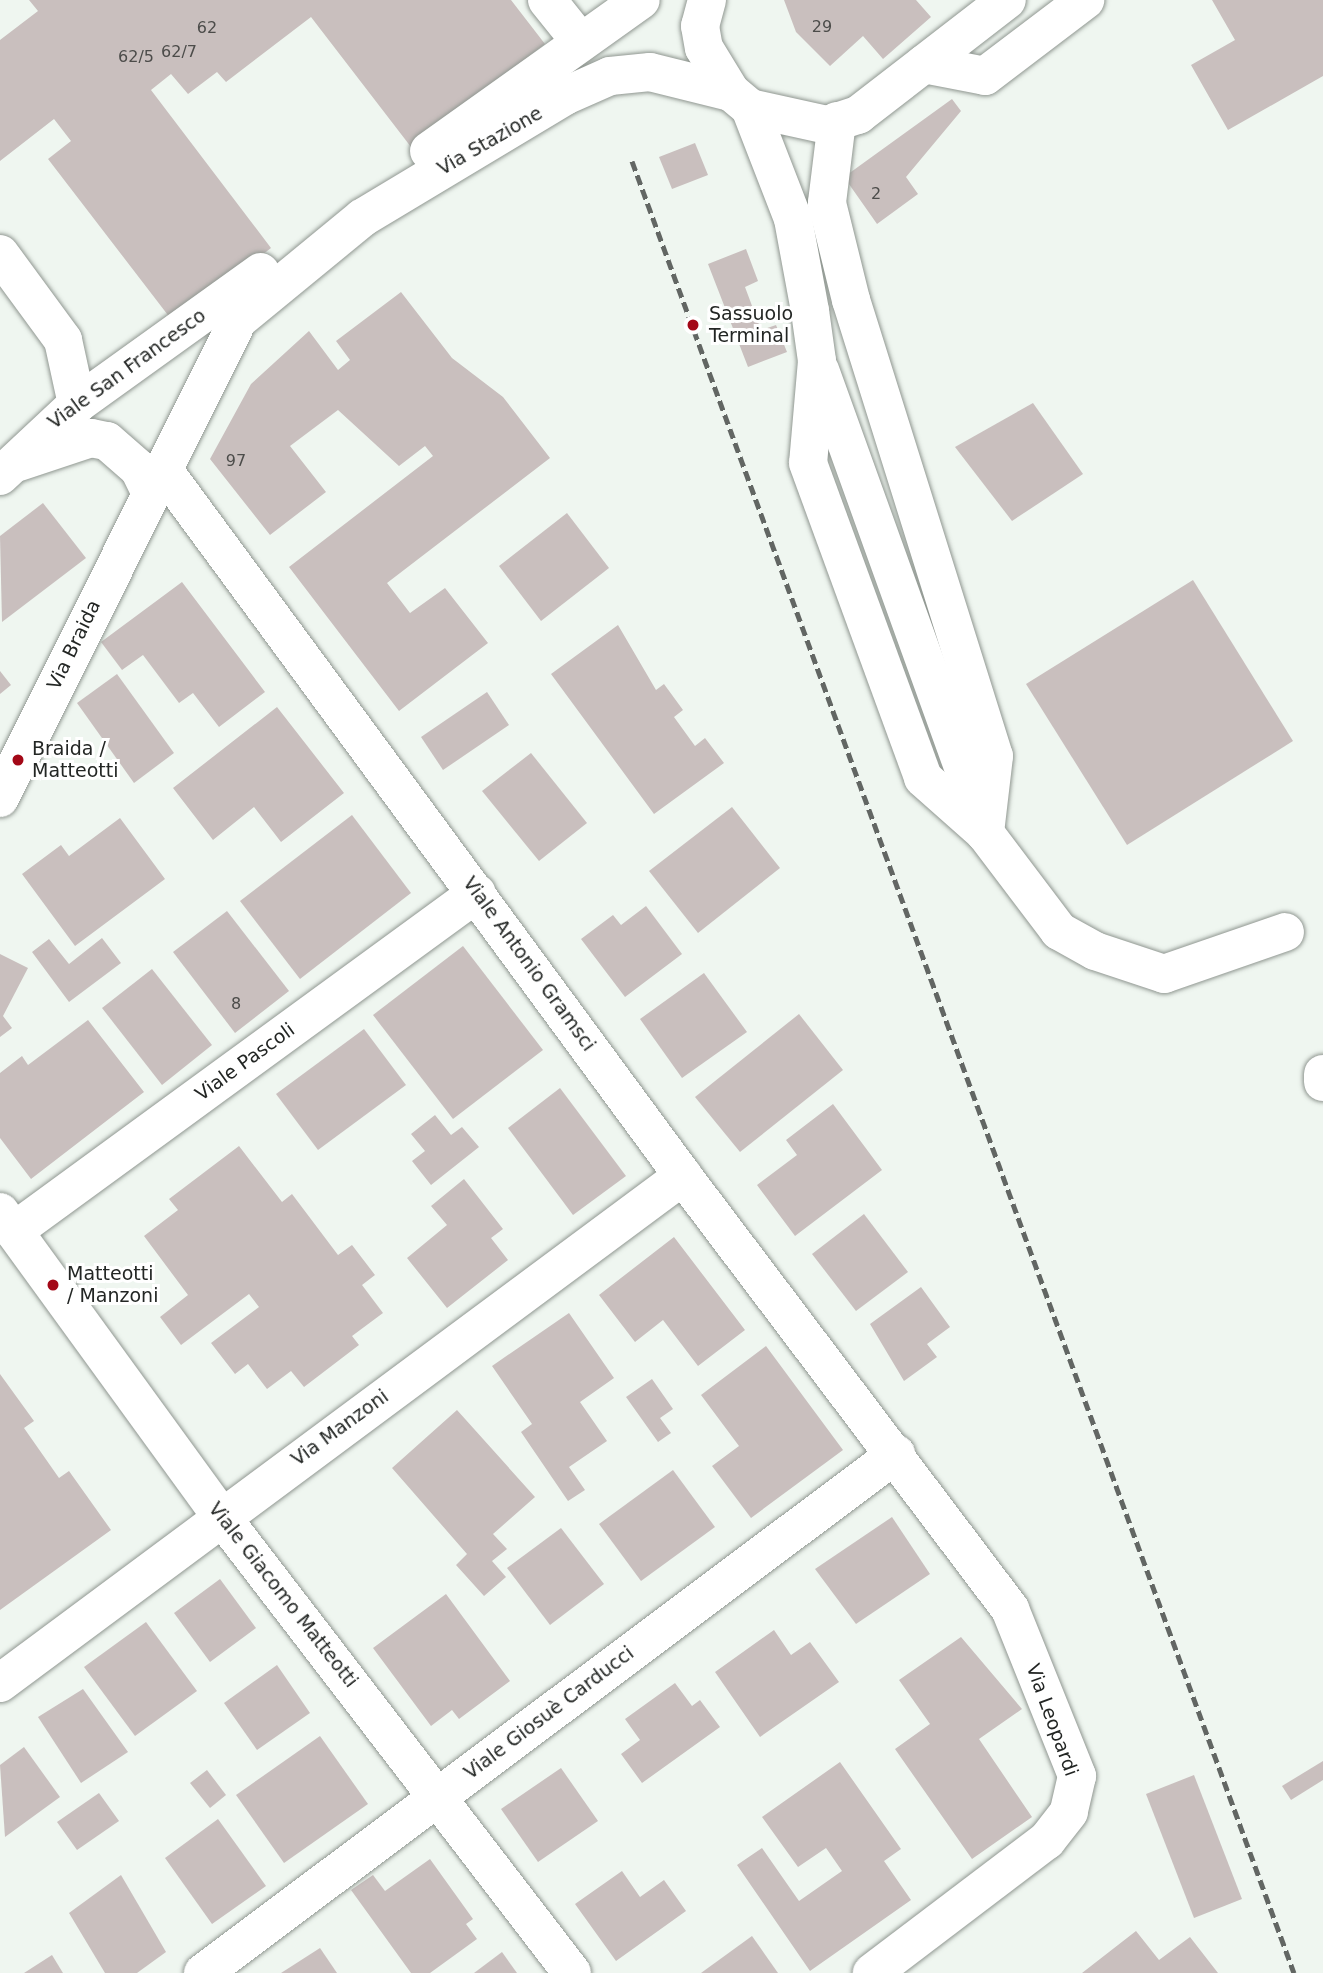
<!DOCTYPE html>
<meta charset="utf-8">
<style>
body{margin:0}
#map{position:relative;width:1323px;height:1973px;overflow:hidden;background:#eff6f0;font-family:"DejaVu Sans",sans-serif}
div>[style]{position:absolute}
[style*='--x']{left:calc(var(--x)*1px);top:calc(var(--y)*1px);width:calc(var(--w)*1px);rotate:calc(var(--a)*1deg)}
.building>*{inset:0;background:#c9bfbe}
.roads{filter:drop-shadow(0 0 2px #909791) drop-shadow(0 0 2px #909791)}
.minor>*{height:38px;margin:-19px;padding:0 19px;transform-origin:19px;border-radius:19px;background:#fff}
.rail>*{height:5px;margin-top:-2.5px;transform-origin:0;background:repeating-linear-gradient(90deg,#626663 0 10px,transparent 0 15px)}
.dots>*{width:19px;height:19px;translate:-50% -50%;box-sizing:border-box;border:4px solid #fff;border-radius:50%}
span{translate:-50% -50%;white-space:nowrap;text-align:center;line-height:1.15;-webkit-text-stroke:6px #fff;paint-order:stroke}
.number-label{font-size:16px;color:#4c4c4a}
.number-label span{-webkit-text-stroke-width:0}
.street-label{font-size:19px;color:#232624}
.poi-label{font-size:19px;color:#232624}
.left{translate:0 -50%;text-align:left}
</style>
<div id="map">
<div class="building">
<i style="clip-path:polygon(29px 0,511px 0,545px 44px,411px 147px,311px 17px,226px 82px,217px 72px,188px 94px,171px 74px,151px 90px,271px 248px,174px 323px,48px 159px,71px 141px,54px 119px,0 161px,0 40px,38px 11px)"></i>
<i style="clip-path:polygon(784px 0,916px 0,931px 17px,883px 59px,863px 36px,830px 66px,796px 32px)"></i>
<i style="clip-path:polygon(1212px 0,1323px 0,1323px 76px,1228px 130px,1191px 65px,1235px 40px)"></i>
<i style="clip-path:polygon(952px 99px,961px 111px,906px 177px,918px 194px,877px 224px,844px 177px)"></i>
<i style="clip-path:polygon(695px 143px,708px 175px,672px 189px,659px 157px)"></i>
<i style="clip-path:polygon(746px 249px,758px 281px,745px 287px,761px 330px,776px 325px,787px 352px,748px 367px,708px 264px)"></i>
<i style="clip-path:polygon(401px 292px,452px 358px,503px 397px,550px 458px,387px 583px,410px 613px,445px 588px,488px 643px,399px 711px,289px 567px,433px 456px,425px 446px,399px 466px,338px 410px,290px 446px,326px 492px,270px 535px,210px 459px,251px 384px,309px 331px,338px 370px,350px 360px,336px 341px)"></i>
<i style="clip-path:polygon(1033px 403px,1083px 474px,1012px 521px,955px 447px)"></i>
<i style="clip-path:polygon(43px 503px,86px 558px,2px 622px,0 536px)"></i>
<i style="clip-path:polygon(567px 513px,609px 568px,541px 621px,499px 566px)"></i>
<i style="clip-path:polygon(1193px 580px,1293px 741px,1127px 845px,1026px 684px)"></i>
<i style="clip-path:polygon(182px 582px,265px 692px,219px 727px,193px 693px,179px 703px,143px 655px,122px 670px,101px 642px)"></i>
<i style="clip-path:polygon(618px 625px,656px 690px,664px 684px,683px 710px,674px 717px,695px 746px,705px 738px,724px 763px,654px 814px,551px 674px)"></i>
<i style="clip-path:polygon(0 671px,11px 685px,0 694px)"></i>
<i style="clip-path:polygon(117px 674px,174px 753px,134px 783px,77px 703px)"></i>
<i style="clip-path:polygon(487px 692px,509px 725px,443px 770px,421px 737px)"></i>
<i style="clip-path:polygon(277px 707px,344px 793px,281px 842px,254px 807px,213px 840px,173px 788px)"></i>
<i style="clip-path:polygon(531px 753px,587px 823px,539px 861px,482px 791px)"></i>
<i style="clip-path:polygon(732px 807px,780px 868px,698px 933px,649px 871px)"></i>
<i style="clip-path:polygon(352px 815px,411px 893px,300px 979px,240px 901px)"></i>
<i style="clip-path:polygon(120px 818px,165px 879px,75px 946px,22px 874px,61px 845px,69px 856px)"></i>
<i style="clip-path:polygon(646px 906px,682px 954px,625px 997px,581px 939px,613px 915px,621px 925px)"></i>
<i style="clip-path:polygon(227px 911px,289px 991px,235px 1033px,173px 952px)"></i>
<i style="clip-path:polygon(102px 938px,121px 963px,69px 1002px,32px 952px,49px 939px,69px 964px)"></i>
<i style="clip-path:polygon(463px 946px,543px 1050px,453px 1119px,373px 1015px)"></i>
<i style="clip-path:polygon(0 954px,28px 968px,3px 1016px,12px 1028px,0 1037px)"></i>
<i style="clip-path:polygon(152px 969px,212px 1045px,162px 1085px,102px 1008px)"></i>
<i style="clip-path:polygon(704px 973px,747px 1032px,682px 1078px,640px 1019px)"></i>
<i style="clip-path:polygon(799px 1014px,843px 1070px,740px 1152px,695px 1097px)"></i>
<i style="clip-path:polygon(88px 1020px,144px 1092px,31px 1179px,0 1138px,0 1073px,22px 1056px,28px 1065px)"></i>
<i style="clip-path:polygon(364px 1029px,406px 1085px,318px 1150px,276px 1094px)"></i>
<i style="clip-path:polygon(560px 1088px,626px 1176px,573px 1215px,508px 1128px)"></i>
<i style="clip-path:polygon(833px 1104px,882px 1170px,795px 1236px,757px 1185px,797px 1155px,786px 1140px)"></i>
<i style="clip-path:polygon(435px 1115px,451px 1135px,462px 1127px,479px 1147px,431px 1185px,412px 1161px,425px 1151px,411px 1134px)"></i>
<i style="clip-path:polygon(239px 1146px,282px 1202px,292px 1194px,338px 1255px,352px 1245px,375px 1275px,362px 1285px,383px 1313px,352px 1336px,359px 1345px,304px 1387px,291px 1371px,267px 1389px,248px 1364px,235px 1374px,211px 1343px,259px 1307px,249px 1294px,181px 1345px,160px 1317px,188px 1295px,144px 1236px,178px 1210px,169px 1199px)"></i>
<i style="clip-path:polygon(464px 1179px,503px 1229px,491px 1238px,508px 1260px,447px 1308px,407px 1258px,447px 1225px,431px 1206px)"></i>
<i style="clip-path:polygon(864px 1214px,908px 1272px,856px 1311px,812px 1254px)"></i>
<i style="clip-path:polygon(674px 1237px,745px 1330px,698px 1366px,663px 1320px,635px 1342px,599px 1295px)"></i>
<i style="clip-path:polygon(921px 1287px,950px 1327px,927px 1344px,937px 1357px,904px 1381px,870px 1324px)"></i>
<i style="clip-path:polygon(569px 1313px,614px 1378px,580px 1402px,607px 1441px,569px 1467px,585px 1490px,568px 1501px,521px 1432px,532px 1424px,492px 1366px)"></i>
<i style="clip-path:polygon(766px 1346px,843px 1450px,751px 1518px,712px 1466px,739px 1446px,701px 1395px)"></i>
<i style="clip-path:polygon(0 1374px,34px 1421px,24px 1428px,59px 1478px,69px 1471px,111px 1530px,0 1610px)"></i>
<i style="clip-path:polygon(652px 1379px,673px 1409px,660px 1418px,671px 1433px,658px 1442px,626px 1397px)"></i>
<i style="clip-path:polygon(457px 1410px,535px 1497px,493px 1534px,507px 1549px,492px 1561px,506px 1577px,484px 1596px,456px 1565px,467px 1554px,392px 1468px)"></i>
<i style="clip-path:polygon(673px 1470px,715px 1527px,641px 1581px,599px 1524px)"></i>
<i style="clip-path:polygon(892px 1517px,930px 1574px,856px 1624px,815px 1569px)"></i>
<i style="clip-path:polygon(561px 1528px,604px 1584px,550px 1625px,507px 1568px)"></i>
<i style="clip-path:polygon(220px 1579px,256px 1628px,210px 1662px,174px 1613px)"></i>
<i style="clip-path:polygon(446px 1594px,510px 1681px,459px 1719px,452px 1710px,431px 1726px,373px 1648px)"></i>
<i style="clip-path:polygon(146px 1622px,197px 1691px,135px 1736px,84px 1667px)"></i>
<i style="clip-path:polygon(774px 1630px,791px 1655px,810px 1642px,839px 1682px,760px 1737px,715px 1672px)"></i>
<i style="clip-path:polygon(961px 1637px,1022px 1709px,979px 1739px,1032px 1817px,972px 1859px,895px 1749px,930px 1724px,899px 1680px)"></i>
<i style="clip-path:polygon(277px 1665px,310px 1713px,257px 1750px,224px 1703px)"></i>
<i style="clip-path:polygon(675px 1683px,692px 1706px,700px 1700px,720px 1727px,642px 1783px,621px 1754px,640px 1740px,625px 1719px)"></i>
<i style="clip-path:polygon(83px 1689px,128px 1752px,81px 1783px,38px 1717px)"></i>
<i style="clip-path:polygon(320px 1736px,368px 1804px,284px 1863px,236px 1795px)"></i>
<i style="clip-path:polygon(24px 1747px,60px 1797px,5px 1837px,0 1765px)"></i>
<i style="clip-path:polygon(1323px 1761px,1323px 1780px,1291px 1800px,1282px 1786px)"></i>
<i style="clip-path:polygon(840px 1762px,901px 1849px,884px 1861px,911px 1900px,810px 1971px,737px 1865px,762px 1848px,799px 1901px,842px 1871px,826px 1848px,798px 1867px,762px 1817px)"></i>
<i style="clip-path:polygon(561px 1768px,598px 1821px,538px 1862px,501px 1809px)"></i>
<i style="clip-path:polygon(207px 1770px,226px 1795px,210px 1808px,190px 1783px)"></i>
<i style="clip-path:polygon(1194px 1775px,1242px 1899px,1194px 1918px,1146px 1794px)"></i>
<i style="clip-path:polygon(99px 1793px,119px 1821px,77px 1850px,57px 1822px)"></i>
<i style="clip-path:polygon(218px 1819px,266px 1886px,212px 1924px,165px 1858px)"></i>
<i style="clip-path:polygon(430px 1859px,473px 1919px,466px 1924px,477px 1939px,430px 1973px,411px 1973px,351px 1890px,373px 1875px,385px 1891px)"></i>
<i style="clip-path:polygon(622px 1871px,640px 1897px,664px 1880px,686px 1911px,616px 1961px,575px 1904px)"></i>
<i style="clip-path:polygon(121px 1875px,166px 1952px,137px 1973px,105px 1973px,69px 1913px)"></i>
<i style="clip-path:polygon(1136px 1931px,1159px 1960px,1190px 1937px,1218px 1973px,1082px 1973px)"></i>
<i style="clip-path:polygon(752px 1936px,778px 1973px,701px 1973px)"></i>
<i style="clip-path:polygon(320px 1948px,337px 1973px,281px 1973px)"></i>
<i style="clip-path:polygon(502px 1952px,517px 1973px,474px 1973px)"></i>
<i style="clip-path:polygon(52px 1955px,63px 1973px,24px 1973px)"></i>
</div>
<div class="roads">
<div class="minor">
<i style="--x:547;--y:0;--w:53;--a:51.2"></i>
<i style="--x:707;--y:0;--w:27;--a:105"></i>
<i style="--x:700;--y:26;--w:22;--a:80"></i>
<i style="--x:704;--y:48;--w:52;--a:58.5"></i>
<i style="--x:731;--y:92;--w:25;--a:40"></i>
<i style="--x:750;--y:108;--w:79;--a:12.4"></i>
<i style="--x:827;--y:125;--w:33;--a:-18"></i>
<i style="--x:858;--y:115;--w:188;--a:-37.7"></i>
<i style="--x:924;--y:64;--w:62;--a:11.1"></i>
<i style="--x:985;--y:76;--w:126;--a:-37.2"></i>
<i style="--x:750;--y:108;--w:119;--a:68.8"></i>
<i style="--x:793;--y:219;--w:94;--a:79.5"></i>
<i style="--x:810;--y:311;--w:50;--a:82"></i>
<i style="--x:817;--y:361;--w:102;--a:95"></i>
<i style="--x:808;--y:463;--w:335;--a:69.9"></i>
<i style="--x:923;--y:778;--w:83;--a:41.6"></i>
<i style="--x:985;--y:833;--w:123;--a:52.9"></i>
<i style="--x:1059;--y:931;--w:41;--a:29.1"></i>
<i style="--x:1095;--y:951;--w:73;--a:18.4"></i>
<i style="--x:1164;--y:974;--w:128;--a:-19.1"></i>
<i style="--x:837;--y:121;--w:83;--a:97"></i>
<i style="--x:827;--y:203;--w:100;--a:76.1"></i>
<i style="--x:851;--y:300;--w:478;--a:72.6"></i>
<i style="--x:994;--y:756;--w:78;--a:96.7"></i>
<i style="--x:429;--y:151;--w:260;--a:-35.5"></i>
<i style="--x:0;--y:254;--w:107;--a:53.8"></i>
<i style="--x:63;--y:340;--w:66;--a:77.7"></i>
<i style="--x:820;--y:370;--w:475;--a:70.2"></i>
<i style="--x:19;--y:462;--w:76;--a:-18.4"></i>
<i style="--x:91;--y:438;--w:16;--a:11"></i>
<i style="--x:107;--y:441;--w:43;--a:41.2"></i>
<i style="--x:139;--y:469;--w:25;--a:64"></i>
<i style="--x:165;--y:472;--w:874;--a:53.65"></i>
<i style="--x:683;--y:1176;--w:543;--a:52.94"></i>
<i style="--x:1010;--y:1609;--w:180;--a:68.1"></i>
<i style="--x:1077;--y:1776;--w:37;--a:103"></i>
<i style="--x:1069;--y:1812;--w:36;--a:128"></i>
<i style="--x:1047;--y:1840;--w:220;--a:142.8"></i>
<i style="--x:0;--y:476;--w:105;--a:-43.1"></i>
<i style="--x:77;--y:404;--w:226;--a:-35.7"></i>
<i style="--x:0;--y:798;--w:534;--a:-63.53"></i>
<i style="--x:238;--y:320;--w:161;--a:-39.4"></i>
<i style="--x:362;--y:218;--w:237;--a:-31"></i>
<i style="--x:565;--y:96;--w:49;--a:-24"></i>
<i style="--x:610;--y:76;--w:40;--a:-5.7"></i>
<i style="--x:650;--y:72;--w:83;--a:13.9"></i>
<i style="--x:1323;--y:1074;--w:8;--a:90"></i>
<i style="--x:0;--y:1212;--w:376;--a:54"></i>
<i style="--x:221;--y:1516;--w:576;--a:52.47"></i>
<i style="--x:14;--y:1231;--w:573;--a:-36.13"></i>
<i style="--x:0;--y:1683;--w:851;--a:-36.59"></i>
<i style="--x:203;--y:1973;--w:866;--a:-36.83"></i>
</div>
</div>
<div class="rail">
<i style="--x:632;--y:161;--w:1929;--a:69.93"></i>
</div>
<div class="dots">
<i style="left:693px;top:325px;background:#a30817"></i>
<i style="left:18px;top:760px;background:#a30817"></i>
<i style="left:53px;top:1285px;background:#a30817"></i>
</div>
<div class="number-label">
<span style="left:822px;top:27px">29</span>
<span style="left:207px;top:28px">62</span>
<span style="left:179px;top:52px">62/7</span>
<span style="left:136px;top:57px">62/5</span>
<span style="left:876px;top:194px">2</span>
<span style="left:236px;top:461px">97</span>
<span style="left:236px;top:1004px">8</span>
</div>
<div class="street-label">
<span style="left:490px;top:141px;rotate:-30deg">Via Stazione</span>
<span style="left:127px;top:369px;rotate:-36deg">Viale San Francesco</span>
<span style="left:74px;top:645px;rotate:-64deg">Via Braida</span>
<span style="left:529px;top:964px;rotate:54deg">Viale Antonio Gramsci</span>
<span style="left:245px;top:1062px;rotate:-36deg">Viale Pascoli</span>
<span style="left:340px;top:1428px;rotate:-36deg">Via Manzoni</span>
<span style="left:283px;top:1595px;rotate:52deg">Viale Giacomo Matteotti</span>
<span style="left:549px;top:1713px;rotate:-37deg">Viale Giosuè Carducci</span>
<span style="left:1052px;top:1720px;rotate:70deg">Via Leopardi</span>
</div>
<div class="poi-label">
<span class="left" style="left:709px;top:325px">Sassuolo<br>Terminal</span>
<span class="left" style="left:32px;top:760px">Braida /<br>Matteotti</span>
<span class="left" style="left:67px;top:1285px">Matteotti<br>/ Manzoni</span>
</div>
</div>
